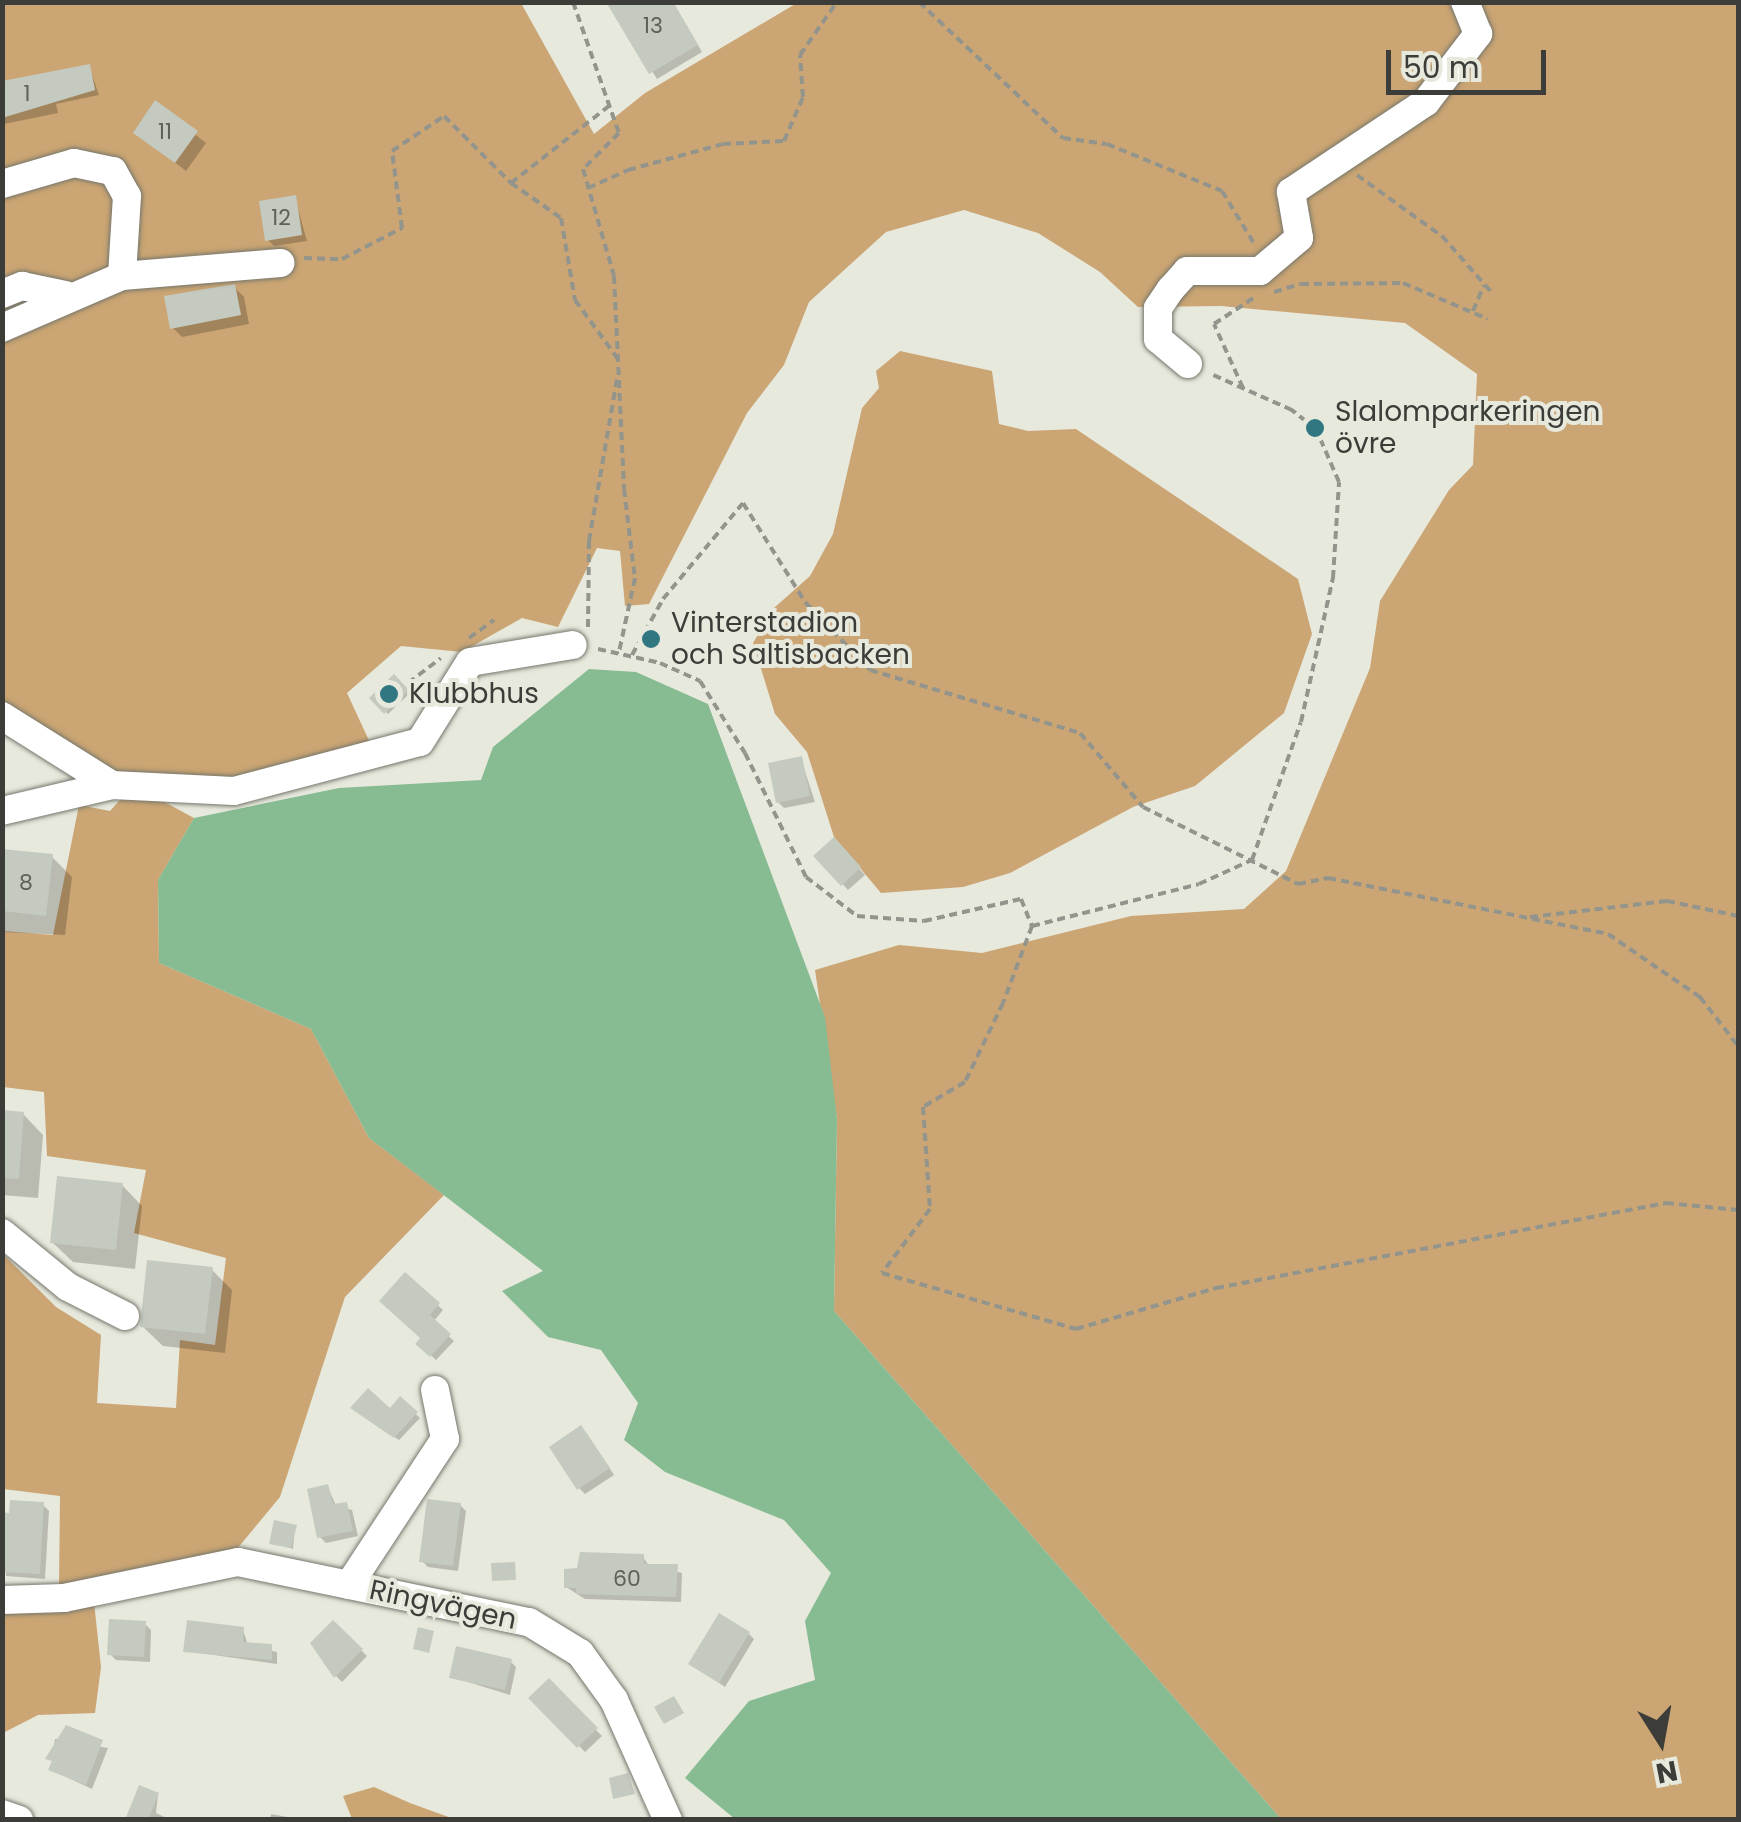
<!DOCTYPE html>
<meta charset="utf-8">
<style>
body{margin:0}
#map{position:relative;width:1741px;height:1822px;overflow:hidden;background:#e8e9dd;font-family:Poppins,sans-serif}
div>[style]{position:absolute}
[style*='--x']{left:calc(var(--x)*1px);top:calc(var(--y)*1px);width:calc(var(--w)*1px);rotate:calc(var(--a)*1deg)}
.forest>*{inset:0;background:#cba573}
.water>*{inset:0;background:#87bb92}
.shadow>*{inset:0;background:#0003}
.building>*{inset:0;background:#c4cabf}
.path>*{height:4px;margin-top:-2px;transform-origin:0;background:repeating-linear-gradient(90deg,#93948b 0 8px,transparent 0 13px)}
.roads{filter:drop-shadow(0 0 2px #76776d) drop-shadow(0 0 2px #76776d)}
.minor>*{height:28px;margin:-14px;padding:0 14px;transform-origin:14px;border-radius:14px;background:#fff}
.dots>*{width:28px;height:28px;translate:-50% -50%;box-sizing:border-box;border:5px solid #e8e9dd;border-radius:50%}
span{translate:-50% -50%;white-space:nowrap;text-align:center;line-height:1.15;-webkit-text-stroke:8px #e8e9dd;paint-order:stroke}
.number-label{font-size:22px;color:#5e605a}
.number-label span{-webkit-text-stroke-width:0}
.poi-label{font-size:28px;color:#3c3d38}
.left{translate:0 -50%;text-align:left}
.street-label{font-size:28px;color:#3c3d38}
.frame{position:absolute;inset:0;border:5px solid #3c3d38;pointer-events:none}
.north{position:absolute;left:1611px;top:1692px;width:100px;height:100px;-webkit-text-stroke:8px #e8e9dd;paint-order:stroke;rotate:169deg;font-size:28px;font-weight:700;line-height:40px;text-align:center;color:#3c3d38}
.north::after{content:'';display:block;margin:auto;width:35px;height:45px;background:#3c3d38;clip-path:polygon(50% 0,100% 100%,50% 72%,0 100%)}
.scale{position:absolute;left:1386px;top:50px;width:160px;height:45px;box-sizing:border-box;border:5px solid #3c3d38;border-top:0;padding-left:12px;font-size:30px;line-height:35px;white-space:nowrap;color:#3c3d38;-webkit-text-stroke:8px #e8e9dd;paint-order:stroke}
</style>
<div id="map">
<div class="forest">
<i style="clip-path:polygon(2px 3px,521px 3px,594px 134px,645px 93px,797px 3px,1738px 3px,1738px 1819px,1281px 1819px,834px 1311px,837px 1119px,815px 970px,899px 945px,982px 953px,1131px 916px,1244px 909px,1286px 871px,1370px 668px,1380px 601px,1449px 490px,1473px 465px,1477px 374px,1405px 323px,1221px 306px,1138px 307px,1100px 272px,1038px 233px,964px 210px,886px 232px,809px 302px,784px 365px,747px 413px,649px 604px,625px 606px,620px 551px,597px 548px,558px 627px,522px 618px,462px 652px,401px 646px,347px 693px,372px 747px,234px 782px,113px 773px,3px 706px)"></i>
<i style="clip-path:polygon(900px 351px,992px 371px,999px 424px,1028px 431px,1076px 429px,1298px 579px,1312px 634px,1284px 713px,1195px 786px,1133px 807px,1010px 873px,963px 887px,881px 893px,834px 837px,807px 752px,775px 714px,753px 643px,774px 608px,810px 576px,833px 534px,862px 408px,879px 388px,876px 371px)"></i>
<i style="clip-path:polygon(133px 785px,194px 818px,158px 880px,159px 963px,311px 1029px,369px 1138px,444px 1195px,345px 1297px,280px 1497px,236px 1550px,59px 1587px,60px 1496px,3px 1489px,2px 1253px,56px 1307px,101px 1335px,97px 1403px,176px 1408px,180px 1340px,215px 1345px,226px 1258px,134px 1233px,146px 1170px,47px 1156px,44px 1092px,3px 1087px,3px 931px,53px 935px,79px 805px,110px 811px)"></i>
<i style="clip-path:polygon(94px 1602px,101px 1667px,95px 1713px,38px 1715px,3px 1733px,3px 1609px)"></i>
<i style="clip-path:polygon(374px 1787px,410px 1803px,454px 1819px,352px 1819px,343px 1796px)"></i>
</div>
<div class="water">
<i style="clip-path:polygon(589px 669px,636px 672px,708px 704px,825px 1017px,837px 1119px,834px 1311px,1281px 1819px,735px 1819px,685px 1778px,749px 1701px,815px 1680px,805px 1621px,831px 1573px,784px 1520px,665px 1472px,624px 1440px,638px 1403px,601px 1350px,548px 1337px,502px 1291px,543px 1271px,369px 1138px,311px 1029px,159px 963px,158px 880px,194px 818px,339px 788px,481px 780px,493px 747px)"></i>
</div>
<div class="shadow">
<i style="clip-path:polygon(673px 2px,702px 52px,657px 79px,612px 7px)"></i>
<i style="clip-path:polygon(89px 66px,99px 95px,56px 104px,58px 113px,4px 124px,2px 132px,2px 83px)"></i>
<i style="clip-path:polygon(156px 104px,206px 143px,186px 171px,136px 132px)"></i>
<i style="clip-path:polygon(295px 198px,307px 241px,274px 246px,268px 240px)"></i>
<i style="clip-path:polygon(234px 287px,244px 297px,249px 324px,182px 337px,173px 328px)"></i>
<i style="clip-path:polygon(394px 677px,410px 693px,388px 714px,372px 698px)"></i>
<i style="clip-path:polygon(801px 759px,815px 802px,784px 808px,778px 802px)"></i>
<i style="clip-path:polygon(834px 841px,865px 875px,848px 890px,817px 856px)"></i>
<i style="clip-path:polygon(2px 851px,52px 857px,72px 877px,65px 935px,2px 932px)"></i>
<i style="clip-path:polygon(2px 1113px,23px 1114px,43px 1135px,38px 1198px,2px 1195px)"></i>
<i style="clip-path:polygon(122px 1185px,142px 1206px,135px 1269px,73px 1262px,52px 1242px)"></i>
<i style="clip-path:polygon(212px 1270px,232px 1290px,225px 1353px,163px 1346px,142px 1326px)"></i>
<i style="clip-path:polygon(405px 1275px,443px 1310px,433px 1322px,454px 1341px,436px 1360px,419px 1344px,424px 1338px)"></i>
<i style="clip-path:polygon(401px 1400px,420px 1418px,399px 1440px,357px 1412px,390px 1411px)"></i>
<i style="clip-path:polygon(587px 1434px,614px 1475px,585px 1494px,579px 1488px)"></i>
<i style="clip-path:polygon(328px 1487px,336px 1506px,352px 1510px,358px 1536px,326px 1543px,320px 1537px)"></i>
<i style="clip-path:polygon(43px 1505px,49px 1511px,45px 1579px,6px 1576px,2px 1517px)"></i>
<i style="clip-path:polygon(460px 1505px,466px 1511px,458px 1571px,428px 1567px,422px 1561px)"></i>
<i style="clip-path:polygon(295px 1527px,293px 1549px,272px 1543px)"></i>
<i style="clip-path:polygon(643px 1557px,649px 1566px,682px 1573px,681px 1602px,585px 1599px,566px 1587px)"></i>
<i style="clip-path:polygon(333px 1623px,367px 1656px,342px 1682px,325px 1665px)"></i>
<i style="clip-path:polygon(145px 1624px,151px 1630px,150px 1662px,116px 1660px,110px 1654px)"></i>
<i style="clip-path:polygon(243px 1630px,248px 1645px,277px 1652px,277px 1664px,186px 1651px)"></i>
<i style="clip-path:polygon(749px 1634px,754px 1639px,725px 1687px,691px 1664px)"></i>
<i style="clip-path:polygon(510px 1661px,516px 1667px,510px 1695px,452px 1677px)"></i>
<i style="clip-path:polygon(549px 1682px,602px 1736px,585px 1752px,532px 1698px)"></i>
<i style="clip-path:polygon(55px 1739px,108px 1748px,92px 1789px,51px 1770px)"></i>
<i style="clip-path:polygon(158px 1795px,156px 1813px,171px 1820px,131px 1820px)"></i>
<i style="clip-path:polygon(271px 1814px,304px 1820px,270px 1820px)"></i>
</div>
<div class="building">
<i style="clip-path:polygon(606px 2px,673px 2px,698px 45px,649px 74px)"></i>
<i style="clip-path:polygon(90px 64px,95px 90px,2px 118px,2px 81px)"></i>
<i style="clip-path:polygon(155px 100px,198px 131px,175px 163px,133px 133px)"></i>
<i style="clip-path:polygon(296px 195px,302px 235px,265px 241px,259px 201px)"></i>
<i style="clip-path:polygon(235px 284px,241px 315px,170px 329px,164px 296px)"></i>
<i style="clip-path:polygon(394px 674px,409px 690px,384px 714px,369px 698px)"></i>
<i style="clip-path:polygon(802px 756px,810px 796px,776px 803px,768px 763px)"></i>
<i style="clip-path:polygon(834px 837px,861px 867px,841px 886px,813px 856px)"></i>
<i style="clip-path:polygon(2px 849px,53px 854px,46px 916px,2px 911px)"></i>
<i style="clip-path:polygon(2px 1110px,24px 1112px,19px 1179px,2px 1178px)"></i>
<i style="clip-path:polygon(57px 1176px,123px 1183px,116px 1250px,50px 1243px)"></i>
<i style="clip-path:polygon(147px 1260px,213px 1267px,205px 1334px,140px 1327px)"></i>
<i style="clip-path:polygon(405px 1272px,440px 1303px,430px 1315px,451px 1334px,430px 1357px,415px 1344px,420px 1338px,379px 1301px)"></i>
<i style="clip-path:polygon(368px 1388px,390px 1408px,400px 1396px,418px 1412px,394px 1438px,350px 1408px)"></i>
<i style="clip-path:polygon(581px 1425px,610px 1468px,577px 1490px,549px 1447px)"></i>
<i style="clip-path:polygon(328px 1484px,333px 1504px,347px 1502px,353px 1531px,317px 1538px,307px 1489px)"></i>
<i style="clip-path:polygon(427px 1499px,461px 1503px,453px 1566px,419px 1562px)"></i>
<i style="clip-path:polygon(10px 1500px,44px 1502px,40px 1574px,2px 1572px,2px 1512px,9px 1513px)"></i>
<i style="clip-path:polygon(274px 1520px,297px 1525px,291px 1548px,269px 1544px)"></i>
<i style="clip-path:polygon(580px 1552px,644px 1554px,644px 1564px,678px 1564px,676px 1597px,576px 1594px,576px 1588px,564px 1588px,564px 1569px,577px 1568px)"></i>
<i style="clip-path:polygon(515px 1562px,516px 1580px,492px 1581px,491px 1563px)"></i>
<i style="clip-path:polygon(719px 1613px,750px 1632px,719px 1683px,688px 1664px)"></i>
<i style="clip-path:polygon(109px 1619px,146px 1621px,144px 1657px,107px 1655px)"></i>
<i style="clip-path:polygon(187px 1620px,244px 1627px,243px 1642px,272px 1644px,272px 1660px,183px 1652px)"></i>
<i style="clip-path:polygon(333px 1620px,363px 1649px,334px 1678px,310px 1643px)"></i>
<i style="clip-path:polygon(418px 1627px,434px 1631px,429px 1653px,413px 1649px)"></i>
<i style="clip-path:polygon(456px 1646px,512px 1659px,505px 1690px,449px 1678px)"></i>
<i style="clip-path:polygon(549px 1678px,598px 1728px,577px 1748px,528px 1698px)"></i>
<i style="clip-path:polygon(674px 1696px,684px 1713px,664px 1724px,654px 1707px)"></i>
<i style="clip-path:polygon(66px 1725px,103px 1740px,86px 1785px,48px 1770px,52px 1761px,45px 1759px)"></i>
<i style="clip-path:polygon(628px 1773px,635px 1794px,613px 1799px,609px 1778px)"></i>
<i style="clip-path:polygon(139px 1785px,159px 1793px,148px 1820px,125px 1820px)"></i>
</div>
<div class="path">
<i style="--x:573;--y:2;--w:139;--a:70.7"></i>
<i style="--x:619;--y:133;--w:51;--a:135"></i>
<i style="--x:583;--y:169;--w:111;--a:73.8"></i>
<i style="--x:614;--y:276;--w:213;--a:87.3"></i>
<i style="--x:624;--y:489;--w:90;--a:83"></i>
<i style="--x:635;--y:578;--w:76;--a:102.2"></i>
<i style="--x:919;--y:2;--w:198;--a:43.4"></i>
<i style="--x:1063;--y:138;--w:44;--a:7.8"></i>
<i style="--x:1107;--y:144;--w:124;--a:22.2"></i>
<i style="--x:1222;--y:191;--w:63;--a:58.6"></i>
<i style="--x:1357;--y:175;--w:105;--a:35.7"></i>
<i style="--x:1442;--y:236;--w:77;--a:48.7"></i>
<i style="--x:511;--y:183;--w:61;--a:35"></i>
<i style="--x:561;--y:218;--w:83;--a:80.3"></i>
<i style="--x:575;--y:300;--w:73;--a:53.9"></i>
<i style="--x:588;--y:188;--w:44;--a:-24.2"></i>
<i style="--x:628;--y:170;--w:98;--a:-15.3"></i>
<i style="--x:723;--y:144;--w:61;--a:-2.8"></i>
<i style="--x:784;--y:141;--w:48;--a:-66.6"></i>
<i style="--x:803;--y:97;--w:42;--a:-94.1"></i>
<i style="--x:800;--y:55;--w:65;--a:-55.1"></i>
<i style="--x:304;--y:258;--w:38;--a:2"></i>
<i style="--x:342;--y:259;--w:68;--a:-27.3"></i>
<i style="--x:402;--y:228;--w:78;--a:-97.4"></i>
<i style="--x:392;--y:151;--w:63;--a:-33.9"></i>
<i style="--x:444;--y:116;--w:95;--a:45"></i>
<i style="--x:511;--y:183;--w:125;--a:-38.2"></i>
<i style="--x:1274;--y:292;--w:28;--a:-17"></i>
<i style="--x:1301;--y:284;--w:102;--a:-0.6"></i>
<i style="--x:1403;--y:283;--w:92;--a:23"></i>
<i style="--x:1473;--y:311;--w:28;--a:-67"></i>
<i style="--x:1243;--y:388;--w:70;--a:-114.4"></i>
<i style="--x:1214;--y:324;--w:49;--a:-33.4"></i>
<i style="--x:588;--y:627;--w:86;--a:-89.3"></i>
<i style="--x:589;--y:541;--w:164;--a:-80.2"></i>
<i style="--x:469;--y:638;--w:31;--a:-36"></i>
<i style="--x:598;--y:649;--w:64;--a:12.7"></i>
<i style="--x:660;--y:663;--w:44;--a:24.2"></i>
<i style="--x:700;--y:681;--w:85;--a:58"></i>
<i style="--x:745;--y:753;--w:138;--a:63.8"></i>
<i style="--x:806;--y:877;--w:64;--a:37.4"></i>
<i style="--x:857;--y:916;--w:67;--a:4.3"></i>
<i style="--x:924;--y:921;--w:99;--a:-12.8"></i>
<i style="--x:1021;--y:899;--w:29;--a:68"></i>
<i style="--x:1032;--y:926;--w:82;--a:110.6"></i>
<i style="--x:1003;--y:1003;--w:88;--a:115.7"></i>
<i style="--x:965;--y:1082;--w:49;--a:149.2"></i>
<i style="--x:923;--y:1107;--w:102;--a:86.1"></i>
<i style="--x:930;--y:1209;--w:80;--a:126.9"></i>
<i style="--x:882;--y:1273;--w:202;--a:16.1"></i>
<i style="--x:1076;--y:1329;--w:146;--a:-16.3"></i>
<i style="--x:1216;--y:1288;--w:458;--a:-10.7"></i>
<i style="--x:1666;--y:1203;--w:72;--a:5.6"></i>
<i style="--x:632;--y:655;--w:64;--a:-61"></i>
<i style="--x:663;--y:599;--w:125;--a:-50.2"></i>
<i style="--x:743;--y:503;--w:117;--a:57.9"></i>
<i style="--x:805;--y:602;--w:94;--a:46.3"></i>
<i style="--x:870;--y:670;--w:219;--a:16.7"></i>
<i style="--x:1080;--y:733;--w:97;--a:49.6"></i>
<i style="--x:1143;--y:807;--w:173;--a:26.4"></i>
<i style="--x:1298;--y:884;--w:31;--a:-11"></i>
<i style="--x:1328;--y:878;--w:286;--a:11.3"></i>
<i style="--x:1608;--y:934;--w:112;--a:34.4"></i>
<i style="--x:1700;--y:997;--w:62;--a:52.2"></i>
<i style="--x:408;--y:683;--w:41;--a:-37.1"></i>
<i style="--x:1530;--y:917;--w:138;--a:-6.7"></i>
<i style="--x:1667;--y:901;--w:73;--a:11.9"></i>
<i style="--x:1032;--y:926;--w:172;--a:-14.1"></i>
<i style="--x:1199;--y:884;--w:58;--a:-24.4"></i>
<i style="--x:1252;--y:860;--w:146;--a:-70.5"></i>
<i style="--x:1301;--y:722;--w:148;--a:-77.5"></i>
<i style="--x:1333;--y:578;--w:96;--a:-86.4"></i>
<i style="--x:1339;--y:482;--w:58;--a:-113.5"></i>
<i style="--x:1316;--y:429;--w:31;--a:-142"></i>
<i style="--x:1292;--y:410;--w:89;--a:-156"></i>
</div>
<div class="roads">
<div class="minor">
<i style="--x:2;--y:184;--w:75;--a:-16.3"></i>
<i style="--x:74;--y:163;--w:40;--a:12"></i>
<i style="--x:113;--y:171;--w:29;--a:61"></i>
<i style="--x:127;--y:196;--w:80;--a:93.6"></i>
<i style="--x:122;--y:276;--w:131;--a:156.6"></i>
<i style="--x:122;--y:276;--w:159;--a:-4.7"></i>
<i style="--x:2;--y:294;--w:22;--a:-22"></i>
<i style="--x:22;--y:286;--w:44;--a:11.8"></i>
<i style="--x:1188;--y:364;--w:39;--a:-140"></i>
<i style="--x:1158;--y:339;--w:31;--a:-90"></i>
<i style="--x:1158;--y:308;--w:23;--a:-56"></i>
<i style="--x:1171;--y:289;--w:24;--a:-48"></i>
<i style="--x:1187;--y:271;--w:73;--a:0"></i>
<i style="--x:1260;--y:271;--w:51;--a:-40.2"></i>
<i style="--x:1299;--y:238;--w:47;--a:-99.9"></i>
<i style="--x:1291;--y:192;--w:162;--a:-33.7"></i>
<i style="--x:1426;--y:102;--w:86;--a:-52.6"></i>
<i style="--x:1478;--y:34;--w:35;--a:-112"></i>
<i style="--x:2;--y:716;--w:130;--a:32.1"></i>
<i style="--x:112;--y:785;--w:122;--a:2.8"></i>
<i style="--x:234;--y:791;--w:192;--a:-14.8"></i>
<i style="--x:420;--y:742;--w:94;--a:-58"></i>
<i style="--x:470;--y:662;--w:104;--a:-9.4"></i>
<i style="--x:2;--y:811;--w:113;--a:-13.3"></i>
<i style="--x:2;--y:1233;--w:85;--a:39.3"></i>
<i style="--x:68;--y:1287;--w:64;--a:27"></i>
<i style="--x:349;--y:1585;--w:175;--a:-56.7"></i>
<i style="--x:445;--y:1439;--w:50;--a:-101.5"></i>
<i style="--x:2;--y:1600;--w:62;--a:-1.8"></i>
<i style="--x:64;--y:1598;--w:178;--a:-11.7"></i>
<i style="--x:238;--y:1562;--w:297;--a:11.7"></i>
<i style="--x:529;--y:1622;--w:60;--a:31.3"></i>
<i style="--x:580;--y:1653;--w:58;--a:54.1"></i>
<i style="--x:614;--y:1700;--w:132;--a:65.8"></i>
<i style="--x:2;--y:1814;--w:18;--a:19"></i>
</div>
</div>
<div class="dots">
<i style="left:1315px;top:428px;background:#307782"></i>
<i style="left:651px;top:639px;background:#307782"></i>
<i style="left:389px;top:694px;background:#307782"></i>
</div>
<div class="number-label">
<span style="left:653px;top:26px">13</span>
<span style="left:27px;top:94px">1</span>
<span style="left:165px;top:132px">11</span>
<span style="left:281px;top:218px">12</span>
<span style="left:26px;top:883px">8</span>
<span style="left:627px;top:1579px">60</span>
</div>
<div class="poi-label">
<span class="left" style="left:1335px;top:428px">Slalomparkeringen<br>övre</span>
<span class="left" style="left:671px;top:639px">Vinterstadion<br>och Saltisbacken</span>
<span class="left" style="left:409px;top:694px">Klubbhus</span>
</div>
<div class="street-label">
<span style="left:443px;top:1605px;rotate:12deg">Ringvägen</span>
</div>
<div class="frame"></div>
<div class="north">N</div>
<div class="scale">50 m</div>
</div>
